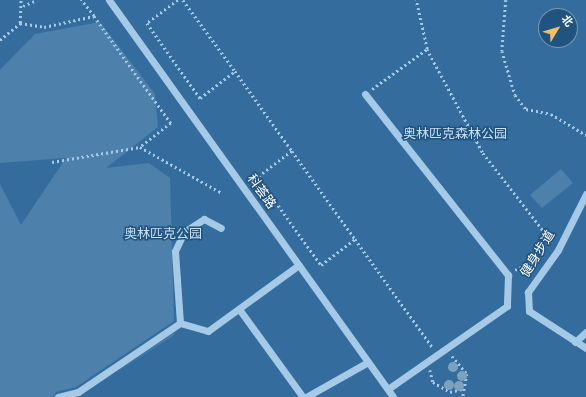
<!DOCTYPE html>
<meta charset="utf-8">
<style>
body{margin:0}
#map{position:relative;width:586px;height:397px;overflow:hidden;background:#20537f;font-family:Raleway,"Noto Sans SC",sans-serif}
div>[style]{position:absolute}
[style*='--x']{left:calc(var(--x)*1px);top:calc(var(--y)*1px);width:calc(var(--w)*1px);rotate:calc(var(--a)*1deg)}
.green>*{inset:0;background:#346d9d}
.building>*{inset:0;background:#4d80ab}
.path>*{height:2.5px;margin-top:-1.25px;transform-origin:0;background:repeating-linear-gradient(90deg,#a5cae7 0 2px,transparent 0 5px)}
.minor>*{height:7px;margin:-3.5px;padding:0 3.5px;transform-origin:3.5px;border-radius:3.5px;background:#a5cae7}
.trees>*{width:10px;height:10px;margin:-5px;border-radius:50%;background:#7da2c0}
span{translate:-50% -50%;white-space:nowrap;text-align:center;line-height:1.15;-webkit-text-stroke:3px #20537f;paint-order:stroke}
.park-label{font-size:13px;color:#c9e2f6}
.street-label{font-size:13px;color:#fff}
.north{position:absolute;left:538px;top:8px;width:40px;height:40px;box-sizing:border-box;background:#20537f;border:1px solid #7998b2;border-radius:50%;rotate:52deg;font-size:11px;font-weight:700;line-height:16px;text-align:center;color:#fff}
.north::after{content:'';display:block;margin:auto;width:14px;height:18px;background:#f5bd66;clip-path:polygon(50% 0,100% 100%,50% 72%,0 100%)}
</style>
<div id="map">
<div class="green">
<i style="clip-path:polygon(evenodd,0 0,586px 0,586px 397px,0 397px,0 0,546px 16px,570px 16px,570px 40px,546px 40px,546px 16px)"></i>
</div>
<div class="building">
<i style="clip-path:polygon(100px 22px,155px 94px,158px 127px,106px 168px,149px 163px,170px 178px,174px 321px,76px 387px,56px 392px,53px 397px,0 397px,0 184px,21px 225px,66px 158px,0 163px,0 70px,35px 34px)"></i>
<i style="clip-path:polygon(561px 169px,573px 183px,542px 208px,530px 195px)"></i>
<i style="clip-path:polygon(174px 333px,174px 335px,115px 373px)"></i>
</div>
<div class="path">
<i style="--x:178;--y:0;--w:39;--a:143"></i>
<i style="--x:147;--y:23;--w:92;--a:54.8"></i>
<i style="--x:200;--y:98;--w:44;--a:-37.6"></i>
<i style="--x:235;--y:71;--w:98;--a:54.5"></i>
<i style="--x:292;--y:151;--w:43;--a:142.6"></i>
<i style="--x:258;--y:177;--w:108;--a:54.4"></i>
<i style="--x:321;--y:265;--w:43;--a:-37.4"></i>
<i style="--x:355;--y:239;--w:134;--a:54.4"></i>
<i style="--x:183;--y:0;--w:88;--a:53.8"></i>
<i style="--x:506;--y:0;--w:51;--a:94.5"></i>
<i style="--x:502;--y:51;--w:46;--a:73.5"></i>
<i style="--x:515;--y:95;--w:18;--a:52"></i>
<i style="--x:526;--y:109;--w:25;--a:11"></i>
<i style="--x:551;--y:114;--w:41;--a:31"></i>
<i style="--x:23;--y:6;--w:15;--a:-23"></i>
<i style="--x:94;--y:16;--w:132;--a:54.3"></i>
<i style="--x:171;--y:123;--w:39;--a:142"></i>
<i style="--x:140;--y:147;--w:94;--a:29.3"></i>
<i style="--x:20;--y:23;--w:24;--a:9"></i>
<i style="--x:44;--y:27;--w:51;--a:-12.4"></i>
<i style="--x:94;--y:16;--w:21;--a:-129"></i>
<i style="--x:0;--y:40;--w:26;--a:-40"></i>
<i style="--x:20;--y:23;--w:23;--a:-88"></i>
<i style="--x:427;--y:49;--w:118;--a:61.7"></i>
<i style="--x:483;--y:153;--w:113;--a:52.2"></i>
<i style="--x:372;--y:89;--w:68;--a:-36"></i>
<i style="--x:427;--y:49;--w:50;--a:-102.7"></i>
<i style="--x:292;--y:151;--w:108;--a:54.4"></i>
<i style="--x:52;--y:162;--w:89;--a:-9.7"></i>
<i style="--x:515;--y:270;--w:26;--a:-25"></i>
<i style="--x:452;--y:356;--w:23;--a:50"></i>
<i style="--x:467;--y:374;--w:23;--a:100"></i>
<i style="--x:430;--y:370;--w:12;--a:76"></i>
<i style="--x:433;--y:382;--w:20;--a:30"></i>
<i style="--x:450;--y:392;--w:12;--a:-14"></i>
</div>
<div class="minor">
<i style="--x:109;--y:0;--w:488;--a:54.4"></i>
<i style="--x:365;--y:94;--w:231;--a:51.7"></i>
<i style="--x:508;--y:275;--w:31;--a:92"></i>
<i style="--x:507;--y:306;--w:145;--a:145.1"></i>
<i style="--x:586;--y:194;--w:63;--a:116.6"></i>
<i style="--x:558;--y:250;--w:52;--a:125.5"></i>
<i style="--x:528;--y:292;--w:19;--a:87"></i>
<i style="--x:529;--y:311;--w:68;--a:33"></i>
<i style="--x:239;--y:309;--w:109;--a:54"></i>
<i style="--x:180;--y:323;--w:29;--a:16"></i>
<i style="--x:208;--y:331;--w:112;--a:-36"></i>
<i style="--x:575;--y:342;--w:15;--a:-42"></i>
<i style="--x:58;--y:397;--w:21;--a:-14"></i>
<i style="--x:78;--y:392;--w:123;--a:-34.1"></i>
<i style="--x:180;--y:323;--w:72;--a:-94"></i>
<i style="--x:175;--y:251;--w:21;--a:-65"></i>
<i style="--x:184;--y:232;--w:24;--a:-33"></i>
<i style="--x:204;--y:219;--w:19;--a:28"></i>
<i style="--x:306;--y:397;--w:71;--a:-29.4"></i>
</div>
<div class="trees">
<i style="left:453px;top:367px"></i>
<i style="left:462px;top:376px"></i>
<i style="left:449px;top:385px"></i>
<i style="left:459px;top:386px"></i>
</div>
<div class="park-label">
<span style="left:455px;top:134px">奥林匹克森林公园</span>
<span style="left:163px;top:234px">奥林匹克公园</span>
</div>
<div class="street-label">
<span style="left:261px;top:192px;rotate:54deg">科荟路</span>
<span style="left:538px;top:254px;rotate:-58deg">健身步道</span>
</div>
<div class="north">北</div>
</div>
